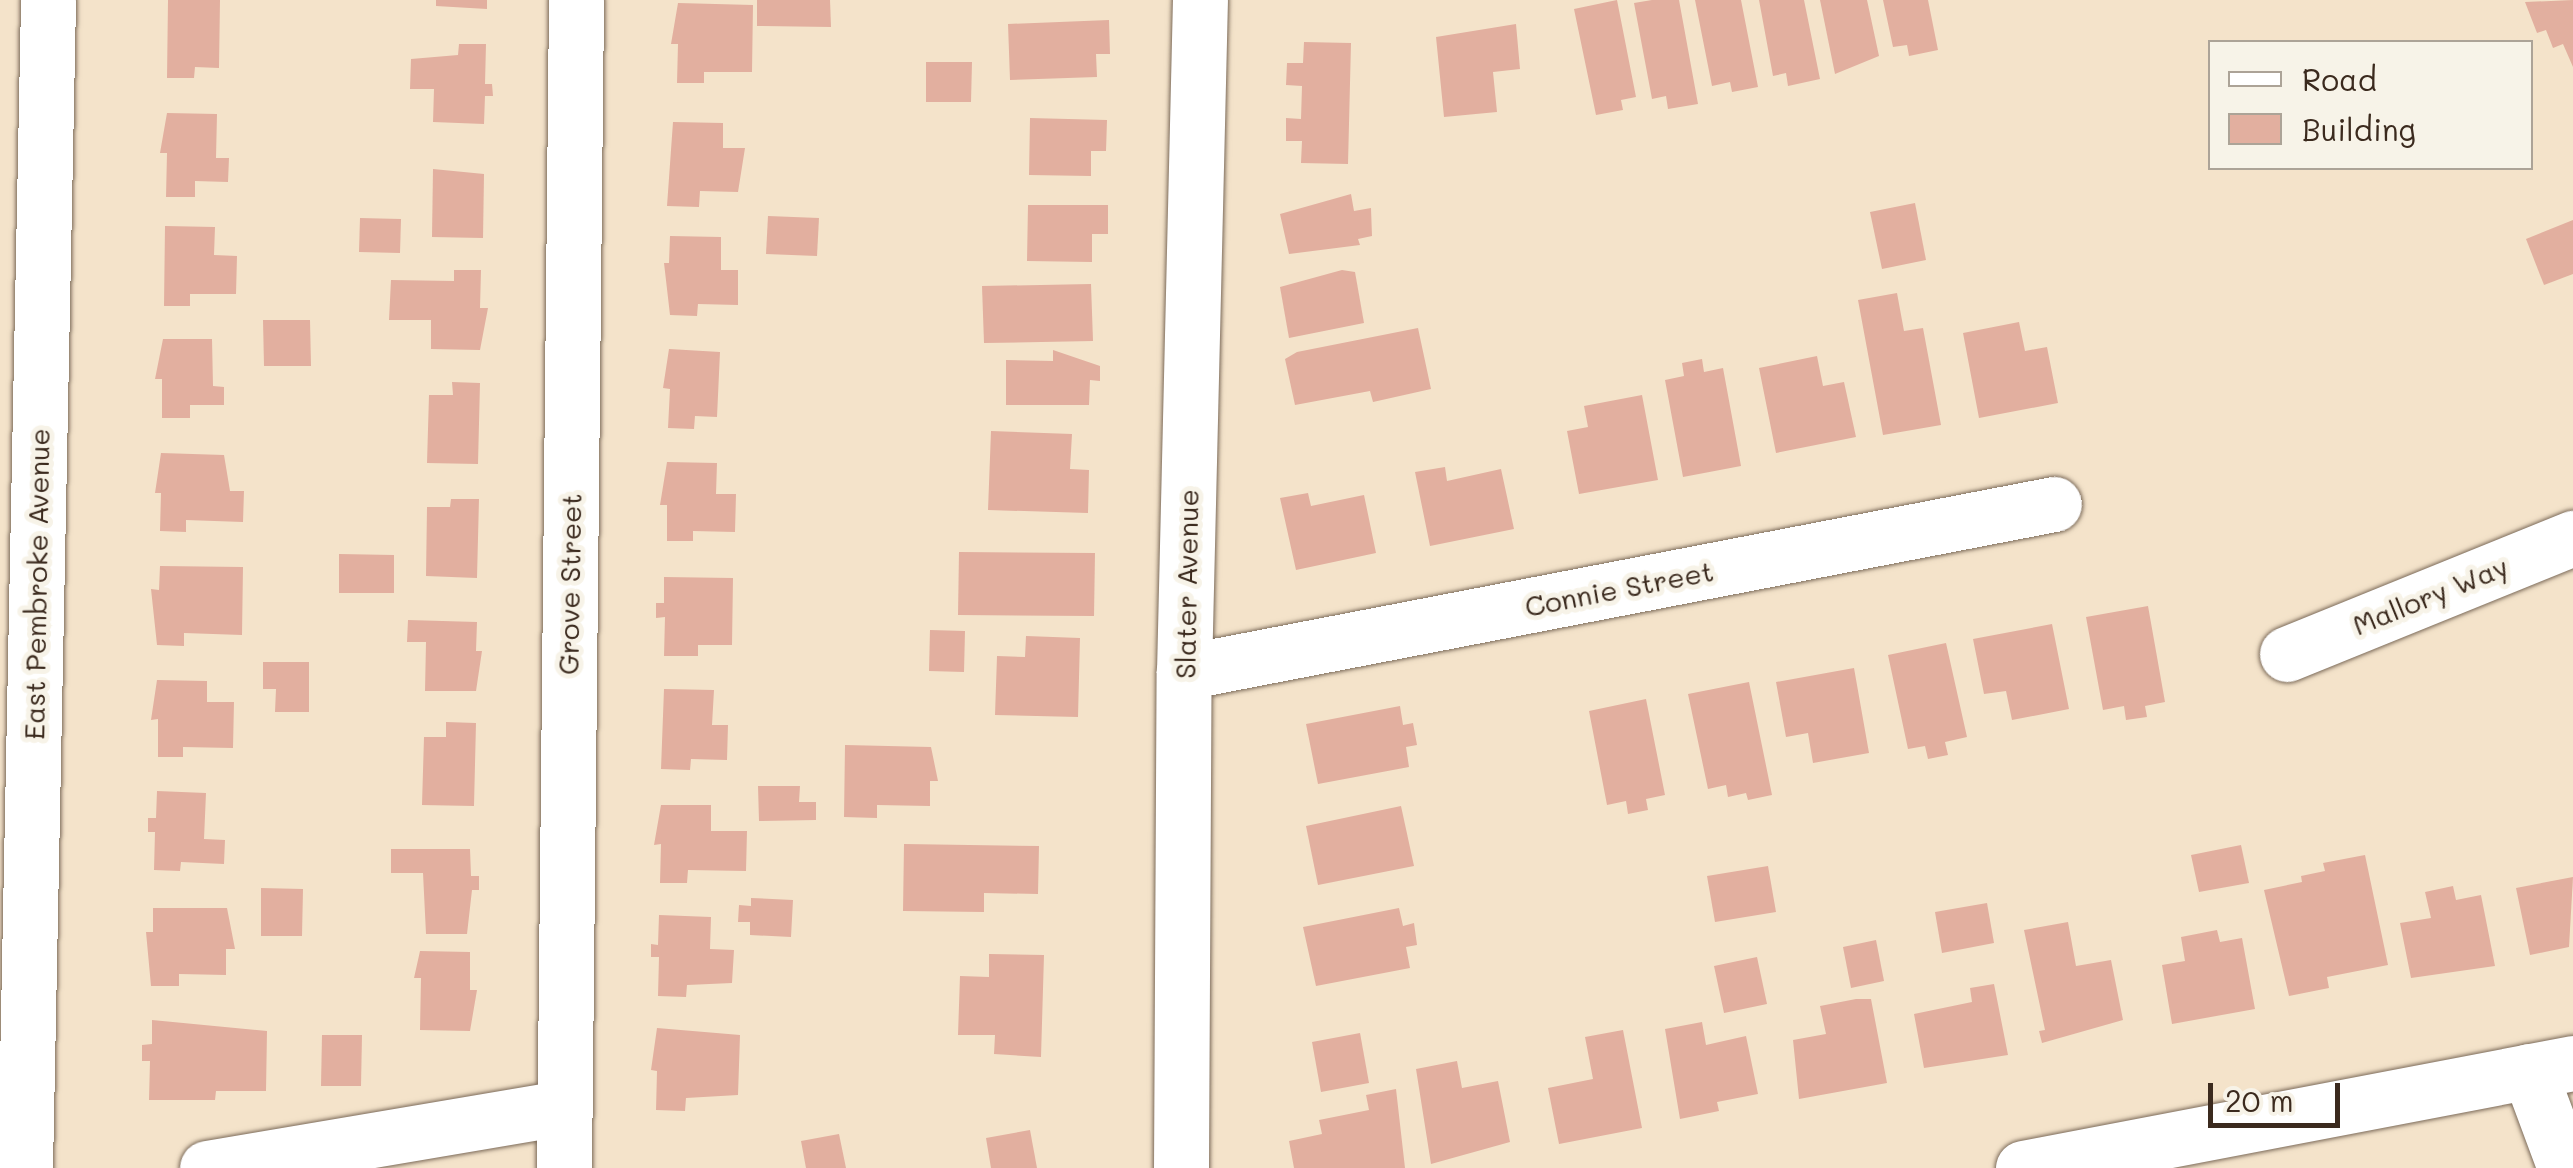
<!DOCTYPE html>
<style>
body{margin:0}
#map{position:relative;width:2573px;height:1168px;overflow:hidden;background:#f4e3ca;font-family:Mali,sans-serif}
div>[style]{position:absolute}
[style*='--x']{left:calc(var(--x)*1px);top:calc(var(--y)*1px);width:calc(var(--w)*1px);rotate:calc(var(--a)*1deg)}
.building>*{inset:0;background:#e2af9f}
.roads{filter:drop-shadow(0 0 2px #7c6b5a) drop-shadow(0 0 2px #7c6b5a)}
.minor>*{height:55px;margin:-27.5px;padding:0 27.5px;transform-origin:27.5px;border-radius:27.5px;background:#fff}
.major>*{height:55px;margin:-27.5px;padding:0 27.5px;transform-origin:27.5px;border-radius:27.5px;background:#fff}
span{translate:-50% -50%;white-space:nowrap;text-align:center;line-height:1.15;-webkit-text-stroke:10px #f7f3e8;paint-order:stroke}
.street-label{font-size:28px;color:#3b2a1e}
.legend{position:absolute;left:2208px;top:40px;width:325px;height:130px;box-sizing:border-box;background:#f7f3e8;border:2px solid #aca397;margin:0;padding:12px 18px;list-style:none;font-size:30px;color:#3b2a1e}
.legend li{display:flex;align-items:center;gap:20px;height:50px}
.legend b{width:50px;border:2px solid #aca397}
.scale{position:absolute;left:2208px;top:1083px;width:132px;height:45px;box-sizing:border-box;border:5px solid #3b2a1e;border-top:0;padding-left:12px;font-size:30px;line-height:35px;white-space:nowrap;color:#3b2a1e;-webkit-text-stroke:8px #f7f3e8;paint-order:stroke}
</style>
<div id="map">
<div class="building">
<i style="clip-path:polygon(168px 0,220px 0,219px 68px,195px 67px,194px 78px,167px 78px)"></i>
<i style="clip-path:polygon(436px 0,487px 0,487px 9px,436px 6px)"></i>
<i style="clip-path:polygon(757px 0,830px 0,831px 27px,757px 26px)"></i>
<i style="clip-path:polygon(1617px 0,1636px 97px,1621px 100px,1623px 110px,1596px 115px,1574px 9px)"></i>
<i style="clip-path:polygon(1652px 0,1679px 0,1698px 104px,1668px 109px,1666px 96px,1652px 99px,1634px 3px)"></i>
<i style="clip-path:polygon(1695px 0,1741px 0,1758px 87px,1732px 92px,1730px 82px,1712px 86px)"></i>
<i style="clip-path:polygon(1759px 0,1804px 0,1820px 79px,1788px 86px,1786px 73px,1773px 76px)"></i>
<i style="clip-path:polygon(1820px 0,1867px 0,1879px 56px,1835px 74px)"></i>
<i style="clip-path:polygon(1883px 0,1928px 0,1938px 50px,1909px 56px,1907px 45px,1893px 47px)"></i>
<i style="clip-path:polygon(2573px 0,2573px 67px,2563px 44px,2553px 48px,2546px 30px,2537px 33px,2525px 2px)"></i>
<i style="clip-path:polygon(678px 3px,753px 5px,752px 72px,704px 72px,704px 83px,677px 83px,678px 44px,671px 44px)"></i>
<i style="clip-path:polygon(1109px 20px,1110px 54px,1096px 54px,1097px 77px,1010px 80px,1008px 24px)"></i>
<i style="clip-path:polygon(1516px 24px,1520px 69px,1493px 72px,1497px 112px,1444px 117px,1436px 37px)"></i>
<i style="clip-path:polygon(1304px 42px,1351px 43px,1348px 164px,1301px 163px,1302px 141px,1286px 141px,1286px 118px,1301px 119px,1302px 86px,1286px 85px,1287px 63px,1303px 63px)"></i>
<i style="clip-path:polygon(459px 44px,486px 44px,485px 84px,492px 84px,493px 96px,485px 96px,484px 124px,433px 122px,434px 89px,410px 89px,411px 59px,458px 55px)"></i>
<i style="clip-path:polygon(926px 62px,972px 62px,971px 102px,926px 102px)"></i>
<i style="clip-path:polygon(167px 113px,217px 114px,216px 158px,229px 158px,228px 182px,195px 181px,195px 197px,166px 197px,167px 153px,160px 153px)"></i>
<i style="clip-path:polygon(1030px 118px,1107px 120px,1106px 151px,1091px 151px,1091px 176px,1029px 175px)"></i>
<i style="clip-path:polygon(673px 122px,723px 123px,723px 148px,745px 148px,738px 192px,700px 191px,699px 207px,667px 206px)"></i>
<i style="clip-path:polygon(433px 169px,484px 174px,483px 238px,432px 237px)"></i>
<i style="clip-path:polygon(1351px 194px,1354px 211px,1371px 208px,1372px 236px,1358px 239px,1360px 245px,1289px 254px,1280px 214px)"></i>
<i style="clip-path:polygon(1915px 203px,1926px 260px,1882px 269px,1870px 212px)"></i>
<i style="clip-path:polygon(1028px 205px,1108px 205px,1108px 234px,1092px 234px,1092px 262px,1027px 261px)"></i>
<i style="clip-path:polygon(768px 216px,819px 218px,817px 256px,766px 254px)"></i>
<i style="clip-path:polygon(360px 218px,401px 219px,400px 253px,359px 252px)"></i>
<i style="clip-path:polygon(2573px 220px,2573px 274px,2544px 285px,2526px 239px)"></i>
<i style="clip-path:polygon(165px 226px,215px 227px,214px 255px,237px 256px,236px 294px,190px 294px,190px 306px,164px 306px)"></i>
<i style="clip-path:polygon(670px 236px,721px 237px,721px 270px,738px 270px,738px 305px,698px 304px,697px 316px,670px 315px,664px 263px,669px 263px)"></i>
<i style="clip-path:polygon(454px 270px,481px 270px,480px 308px,488px 308px,480px 350px,431px 349px,431px 320px,389px 320px,391px 280px,454px 281px)"></i>
<i style="clip-path:polygon(1342px 270px,1355px 272px,1364px 323px,1289px 338px,1280px 287px)"></i>
<i style="clip-path:polygon(1091px 284px,1093px 341px,984px 343px,982px 286px)"></i>
<i style="clip-path:polygon(1897px 293px,1904px 331px,1923px 328px,1941px 425px,1883px 435px,1858px 300px)"></i>
<i style="clip-path:polygon(263px 320px,310px 320px,311px 366px,264px 366px)"></i>
<i style="clip-path:polygon(2019px 322px,2025px 351px,2047px 347px,2058px 403px,1979px 418px,1963px 333px)"></i>
<i style="clip-path:polygon(1418px 328px,1431px 389px,1373px 402px,1370px 391px,1295px 405px,1285px 359px,1297px 352px)"></i>
<i style="clip-path:polygon(163px 339px,212px 339px,213px 386px,224px 387px,224px 405px,190px 405px,190px 418px,162px 418px,162px 379px,155px 379px)"></i>
<i style="clip-path:polygon(669px 349px,720px 352px,717px 417px,695px 416px,694px 429px,668px 428px,670px 389px,663px 388px)"></i>
<i style="clip-path:polygon(1053px 350px,1100px 366px,1100px 381px,1090px 380px,1089px 405px,1006px 405px,1006px 360px,1053px 361px)"></i>
<i style="clip-path:polygon(1817px 356px,1823px 386px,1844px 382px,1856px 437px,1776px 453px,1759px 368px)"></i>
<i style="clip-path:polygon(1702px 359px,1704px 372px,1723px 368px,1741px 466px,1683px 477px,1665px 380px,1684px 376px,1682px 363px)"></i>
<i style="clip-path:polygon(452px 382px,480px 383px,478px 464px,427px 463px,429px 395px,453px 395px)"></i>
<i style="clip-path:polygon(1642px 395px,1658px 480px,1579px 494px,1567px 431px,1588px 427px,1584px 406px)"></i>
<i style="clip-path:polygon(991px 431px,1072px 434px,1070px 469px,1089px 470px,1088px 513px,988px 510px)"></i>
<i style="clip-path:polygon(161px 453px,224px 455px,230px 491px,244px 491px,243px 522px,186px 520px,186px 532px,160px 531px,161px 493px,155px 493px)"></i>
<i style="clip-path:polygon(667px 462px,717px 463px,716px 494px,736px 494px,735px 532px,693px 531px,693px 541px,667px 541px,667px 505px,660px 505px)"></i>
<i style="clip-path:polygon(1445px 467px,1447px 481px,1501px 469px,1514px 529px,1430px 546px,1415px 472px)"></i>
<i style="clip-path:polygon(1308px 493px,1311px 506px,1364px 495px,1376px 553px,1296px 570px,1280px 498px)"></i>
<i style="clip-path:polygon(451px 499px,479px 499px,477px 578px,426px 576px,427px 507px,450px 507px)"></i>
<i style="clip-path:polygon(959px 552px,1095px 553px,1094px 616px,958px 615px)"></i>
<i style="clip-path:polygon(339px 554px,394px 555px,394px 593px,339px 593px)"></i>
<i style="clip-path:polygon(160px 566px,243px 567px,242px 635px,184px 633px,184px 646px,157px 645px,151px 589px,159px 590px)"></i>
<i style="clip-path:polygon(664px 577px,733px 578px,732px 645px,698px 645px,698px 656px,664px 656px,665px 617px,656px 618px,656px 603px,664px 603px)"></i>
<i style="clip-path:polygon(2148px 606px,2165px 702px,2145px 706px,2147px 717px,2126px 720px,2124px 706px,2103px 710px,2086px 617px)"></i>
<i style="clip-path:polygon(408px 620px,477px 622px,476px 651px,482px 651px,476px 691px,425px 691px,426px 642px,407px 642px)"></i>
<i style="clip-path:polygon(2052px 624px,2069px 709px,2012px 720px,2006px 691px,1984px 694px,1973px 639px)"></i>
<i style="clip-path:polygon(930px 630px,965px 631px,964px 672px,929px 671px)"></i>
<i style="clip-path:polygon(1026px 636px,1080px 638px,1078px 717px,995px 715px,997px 656px,1025px 657px)"></i>
<i style="clip-path:polygon(1946px 643px,1967px 737px,1945px 742px,1948px 755px,1928px 759px,1925px 746px,1908px 749px,1888px 655px)"></i>
<i style="clip-path:polygon(263px 662px,309px 662px,309px 712px,275px 712px,276px 689px,263px 689px)"></i>
<i style="clip-path:polygon(1854px 668px,1869px 753px,1813px 763px,1808px 733px,1786px 737px,1776px 682px)"></i>
<i style="clip-path:polygon(157px 680px,207px 681px,207px 702px,234px 702px,233px 748px,183px 747px,183px 757px,158px 757px,158px 719px,151px 720px)"></i>
<i style="clip-path:polygon(1749px 682px,1772px 795px,1748px 800px,1746px 793px,1728px 797px,1726px 785px,1708px 789px,1688px 694px)"></i>
<i style="clip-path:polygon(664px 689px,714px 690px,712px 725px,728px 725px,727px 760px,691px 759px,690px 770px,661px 769px)"></i>
<i style="clip-path:polygon(1646px 699px,1665px 795px,1646px 799px,1648px 810px,1628px 814px,1626px 801px,1607px 805px,1589px 711px)"></i>
<i style="clip-path:polygon(1400px 706px,1403px 725px,1413px 723px,1417px 745px,1406px 747px,1409px 767px,1318px 784px,1306px 724px)"></i>
<i style="clip-path:polygon(446px 722px,476px 723px,474px 806px,422px 805px,424px 737px,446px 737px)"></i>
<i style="clip-path:polygon(845px 745px,931px 747px,938px 781px,930px 781px,930px 806px,877px 805px,877px 818px,844px 817px)"></i>
<i style="clip-path:polygon(758px 786px,800px 786px,799px 802px,816px 802px,816px 820px,759px 821px)"></i>
<i style="clip-path:polygon(157px 791px,206px 793px,204px 839px,225px 840px,224px 864px,181px 862px,180px 871px,154px 870px,155px 832px,148px 832px,148px 818px,156px 818px)"></i>
<i style="clip-path:polygon(661px 805px,711px 805px,711px 831px,747px 831px,746px 871px,688px 870px,687px 883px,660px 883px,661px 844px,654px 845px)"></i>
<i style="clip-path:polygon(1401px 806px,1414px 866px,1318px 885px,1306px 826px)"></i>
<i style="clip-path:polygon(904px 844px,1039px 846px,1038px 894px,984px 893px,984px 912px,903px 911px)"></i>
<i style="clip-path:polygon(2241px 845px,2249px 883px,2199px 892px,2191px 855px)"></i>
<i style="clip-path:polygon(391px 849px,470px 849px,471px 876px,479px 876px,479px 890px,472px 890px,467px 934px,426px 934px,423px 873px,391px 873px)"></i>
<i style="clip-path:polygon(2365px 855px,2388px 965px,2327px 977px,2329px 988px,2289px 996px,2264px 890px,2302px 882px,2301px 876px,2325px 871px,2323px 863px)"></i>
<i style="clip-path:polygon(1768px 866px,1776px 912px,1715px 922px,1707px 876px)"></i>
<i style="clip-path:polygon(2573px 877px,2569px 947px,2530px 955px,2516px 888px)"></i>
<i style="clip-path:polygon(2453px 886px,2456px 900px,2481px 895px,2495px 966px,2411px 978px,2400px 923px,2431px 918px,2425px 892px)"></i>
<i style="clip-path:polygon(261px 888px,303px 889px,302px 936px,261px 936px)"></i>
<i style="clip-path:polygon(751px 898px,793px 900px,791px 937px,750px 935px,750px 922px,738px 922px,739px 905px,751px 906px)"></i>
<i style="clip-path:polygon(1987px 903px,1994px 943px,1942px 953px,1935px 912px)"></i>
<i style="clip-path:polygon(153px 908px,227px 908px,235px 949px,226px 949px,226px 975px,179px 974px,179px 986px,151px 986px,146px 932px,153px 932px)"></i>
<i style="clip-path:polygon(1399px 908px,1403px 926px,1414px 923px,1417px 945px,1406px 947px,1410px 968px,1316px 986px,1303px 927px)"></i>
<i style="clip-path:polygon(659px 915px,711px 917px,710px 949px,734px 950px,732px 983px,687px 985px,686px 997px,658px 996px,659px 957px,651px 957px,651px 944px,658px 945px)"></i>
<i style="clip-path:polygon(2068px 922px,2076px 966px,2111px 960px,2123px 1020px,2042px 1043px,2039px 1031px,2045px 1030px,2024px 930px)"></i>
<i style="clip-path:polygon(2217px 930px,2220px 942px,2242px 938px,2255px 1009px,2172px 1024px,2162px 965px,2185px 961px,2181px 937px)"></i>
<i style="clip-path:polygon(1876px 940px,1884px 981px,1851px 988px,1843px 947px)"></i>
<i style="clip-path:polygon(420px 951px,470px 952px,470px 990px,477px 990px,470px 1031px,420px 1030px,421px 978px,414px 978px)"></i>
<i style="clip-path:polygon(989px 954px,1044px 955px,1041px 1057px,994px 1054px,995px 1035px,958px 1035px,960px 976px,989px 977px)"></i>
<i style="clip-path:polygon(1757px 957px,1767px 1004px,1724px 1013px,1714px 966px)"></i>
<i style="clip-path:polygon(1994px 984px,2008px 1055px,1924px 1068px,1914px 1014px,1972px 1002px,1970px 988px)"></i>
<i style="clip-path:polygon(1856px 999px,1871px 999px,1887px 1083px,1799px 1099px,1793px 1040px,1826px 1034px,1820px 1006px)"></i>
<i style="clip-path:polygon(152px 1020px,267px 1031px,266px 1091px,216px 1091px,215px 1100px,149px 1100px,150px 1061px,142px 1061px,142px 1045px,152px 1044px)"></i>
<i style="clip-path:polygon(1702px 1022px,1706px 1045px,1746px 1036px,1758px 1094px,1717px 1102px,1719px 1111px,1680px 1119px,1665px 1029px)"></i>
<i style="clip-path:polygon(657px 1028px,740px 1035px,738px 1095px,686px 1098px,685px 1111px,656px 1110px,657px 1071px,651px 1070px)"></i>
<i style="clip-path:polygon(1623px 1030px,1642px 1128px,1559px 1144px,1548px 1088px,1593px 1079px,1585px 1037px)"></i>
<i style="clip-path:polygon(1360px 1033px,1369px 1083px,1321px 1092px,1312px 1042px)"></i>
<i style="clip-path:polygon(322px 1035px,362px 1035px,361px 1086px,321px 1086px)"></i>
<i style="clip-path:polygon(1457px 1061px,1462px 1088px,1498px 1081px,1510px 1142px,1431px 1164px,1416px 1069px)"></i>
<i style="clip-path:polygon(1396px 1089px,1405px 1168px,1294px 1168px,1289px 1141px,1322px 1134px,1319px 1120px,1369px 1110px,1366px 1095px)"></i>
<i style="clip-path:polygon(1030px 1130px,1037px 1168px,991px 1168px,986px 1138px)"></i>
<i style="clip-path:polygon(839px 1134px,846px 1168px,806px 1168px,801px 1141px)"></i>
</div>
<div class="roads">
<div class="minor">
<i style="--x:2287;--y:654;--w:309;--a:-22.1"></i>
<i style="--x:1184;--y:672;--w:886;--a:-10.93"></i>
<i style="--x:2529;--y:1071;--w:103;--a:69.6"></i>
<i style="--x:207;--y:1168;--w:361;--a:-9.6"></i>
<i style="--x:564;--y:1168;--w:1168;--a:-89.41"></i>
<i style="--x:1181;--y:1168;--w:496;--a:-89.7"></i>
<i style="--x:1184;--y:672;--w:672;--a:-88.64"></i>
<i style="--x:2023;--y:1168;--w:560;--a:-10.81"></i>
</div>
<div class="major">
<i style="--x:25;--y:1168;--w:1168;--a:-88.87"></i>
</div>
</div>
<div class="street-label">
<span style="left:36px;top:584px;rotate:-89deg">East Pembroke Avenue</span>
<span style="left:569px;top:584px;rotate:-89deg">Grove Street</span>
<span style="left:1186px;top:584px;rotate:-89deg">Slater Avenue</span>
<span style="left:1619px;top:588px;rotate:-11deg">Connie Street</span>
<span style="left:2430px;top:595px;rotate:-22deg">Mallory Way</span>
</div>
<ul class="legend">
<li><b style="height:12px;background:#fff"></b>Road</li>
<li><b style="height:28px;background:#e2af9f"></b>Building</li>
</ul>
<div class="scale">20 m</div>
</div>
